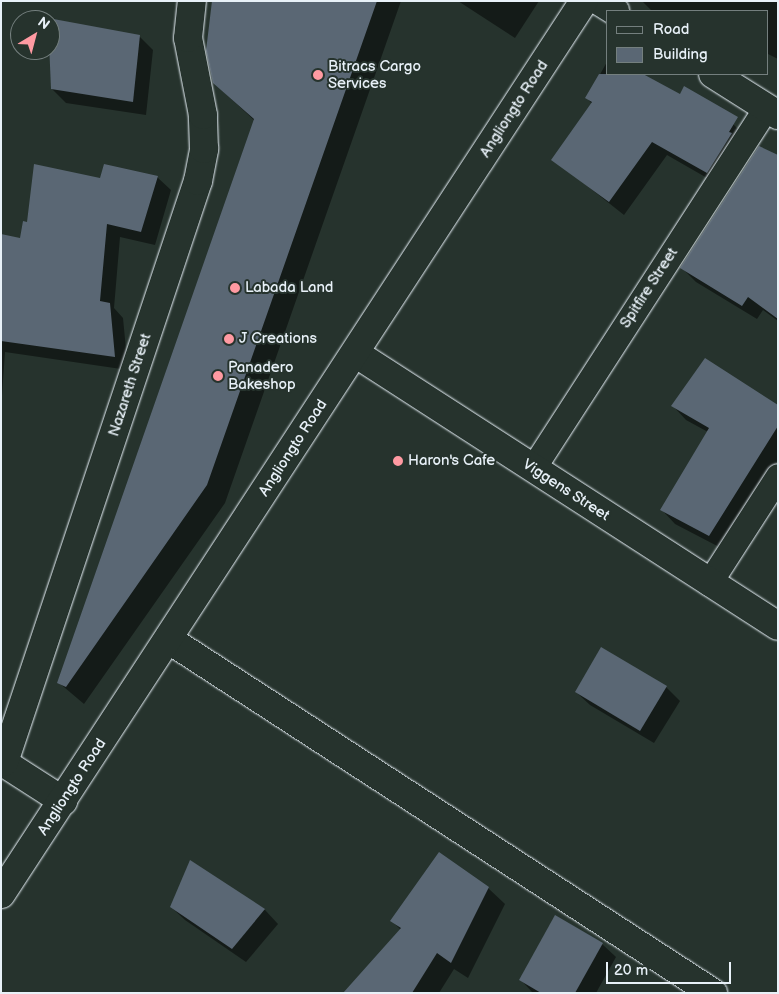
<!DOCTYPE html>
<style>
body{margin:0}
#map{position:relative;width:779px;height:994px;overflow:hidden;background:#26332d;font-family:"Balsamiq Sans",sans-serif}
div>[style]{position:absolute}
[style*='--x']{left:calc(var(--x)*1px);top:calc(var(--y)*1px);width:calc(var(--w)*1px);rotate:calc(var(--a)*1deg)}
.shadow>*{inset:0;background:#0007}
.building>*{inset:0;background:#5a6774}
.roads{filter:drop-shadow(0 0 1px #e8f1f8) drop-shadow(0 0 1px #e8f1f8)}
.service>*{height:25px;margin:-12.5px;padding:0 12.5px;transform-origin:12.5px;border-radius:12.5px;background:#26332d}
.minor>*{height:28px;margin:-14px;padding:0 14px;transform-origin:14px;border-radius:14px;background:#26332d}
.primary>*{height:28px;margin:-14px;padding:0 14px;transform-origin:14px;border-radius:14px;background:#26332d}
.dots>*{width:14px;height:14px;translate:-50% -50%;box-sizing:border-box;border:2px solid #26332d;border-radius:50%}
span{translate:-50% -50%;white-space:nowrap;text-align:center;line-height:1.15;-webkit-text-stroke:4px #26332d;paint-order:stroke}
.poi-label{font-size:15px;color:#e8f1f8}
.left{translate:0 -50%;text-align:left}
.street-label{font-size:15px;color:#e8f1f8}
.frame{position:absolute;inset:0;border:2px solid #e8f1f8;pointer-events:none}
.legend{position:absolute;left:606px;top:10px;width:162px;height:65px;box-sizing:border-box;background:#26332d;border:1px solid #747f7e;margin:0;padding:6px 9px;list-style:none;font-size:15px;color:#e8f1f8}
.legend li{display:flex;align-items:center;gap:10px;height:25px}
.legend b{width:25px;border:1px solid #747f7e}
.north{position:absolute;left:10px;top:10px;width:50px;height:50px;box-sizing:border-box;background:#26332d;border:1px solid #747f7e;border-radius:50%;rotate:37deg;font-size:14px;font-weight:700;line-height:20px;text-align:center;color:#e8f1f8}
.north::after{content:'';display:block;margin:auto;width:18px;height:22px;background:#ff9aa2;clip-path:polygon(50% 0,100% 100%,50% 72%,0 100%)}
.scale{position:absolute;left:606px;top:962px;width:125px;height:22px;box-sizing:border-box;border:2px solid #e8f1f8;border-top:0;padding-left:6px;font-size:15px;line-height:18px;white-space:nowrap;color:#e8f1f8;-webkit-text-stroke:4px #26332d;paint-order:stroke}
</style>
<div id="map">
<div class="shadow">
<i style="clip-path:polygon(213px 1px,401px 1px,225px 503px,84px 704px,58px 682px,255px 121px,214px 83px)"></i>
<i style="clip-path:polygon(458px 1px,539px 1px,515px 38px)"></i>
<i style="clip-path:polygon(778px 1px,778px 59px,768px 54px,768px 11px,652px 11px,643px 2px)"></i>
<i style="clip-path:polygon(139px 36px,153px 50px,146px 115px,66px 103px,52px 89px)"></i>
<i style="clip-path:polygon(608px 60px,608px 74px,641px 74px,733px 124px,747px 138px,721px 186px,667px 155px,624px 215px,553px 159px,592px 104px,587px 98px)"></i>
<i style="clip-path:polygon(778px 156px,778px 321px,763px 310px,757px 319px,696px 282px,681px 267px)"></i>
<i style="clip-path:polygon(157px 177px,171px 190px,155px 245px,120px 237px,114px 308px,123px 318px,128px 370px,5px 352px,1px 410px,1px 235px,21px 239px,29px 223px,101px 179px)"></i>
<i style="clip-path:polygon(673px 406px,778px 406px,778px 461px,723px 549px,675px 524px,662px 510px,708px 432px,686px 420px)"></i>
<i style="clip-path:polygon(666px 687px,680px 701px,654px 743px,590px 705px,576px 692px)"></i>
<i style="clip-path:polygon(190px 862px,265px 910px,278px 924px,246px 962px,185px 920px,171px 907px)"></i>
<i style="clip-path:polygon(488px 888px,505px 904px,468px 978px,454px 969px,439px 993px,345px 993px,401px 930px,392px 921px)"></i>
<i style="clip-path:polygon(602px 944px,616px 957px,596px 993px,533px 993px,521px 980px)"></i>
</div>
<div class="building">
<i style="clip-path:polygon(212px 1px,377px 1px,207px 485px,66px 687px,57px 683px,254px 119px,213px 83px,206px 51px)"></i>
<i style="clip-path:polygon(48px 18px,140px 35px,133px 102px,51px 89px)"></i>
<i style="clip-path:polygon(599px 74px,643px 74px,680px 94px,684px 86px,738px 117px,729px 132px,732px 133px,707px 173px,652px 142px,609px 202px,551px 160px,592px 102px,585px 98px)"></i>
<i style="clip-path:polygon(759px 146px,778px 155px,778px 319px,748px 297px,742px 306px,680px 268px)"></i>
<i style="clip-path:polygon(34px 164px,100px 178px,104px 164px,158px 176px,141px 232px,107px 224px,100px 301px,110px 303px,115px 357px,1px 341px,1px 234px,20px 238px,23px 221px,27px 222px)"></i>
<i style="clip-path:polygon(705px 358px,778px 405px,778px 426px,709px 536px,660px 510px,709px 428px,671px 406px)"></i>
<i style="clip-path:polygon(601px 647px,667px 686px,640px 731px,575px 692px)"></i>
<i style="clip-path:polygon(439px 852px,489px 887px,451px 963px,437px 953px,412px 993px,343px 993px,401px 928px,390px 921px)"></i>
<i style="clip-path:polygon(190px 860px,265px 909px,232px 949px,170px 907px)"></i>
<i style="clip-path:polygon(555px 915px,603px 943px,575px 993px,541px 993px,519px 980px)"></i>
</div>
<div class="roads">
<div class="service">
<i style="--x:533;--y:468;--w:429;--a:-57.1"></i>
<i style="--x:709;--y:583;--w:127;--a:-57.2"></i>
</div>
<div class="minor">
<i style="--x:599;--y:1;--w:19;--a:32"></i>
<i style="--x:713;--y:74;--w:77;--a:32.2"></i>
<i style="--x:355;--y:353;--w:503;--a:32.84"></i>
<i style="--x:168;--y:639;--w:650;--a:33.01"></i>
<i style="--x:1;--y:761;--w:74;--a:32.8"></i>
<i style="--x:4;--y:762;--w:613;--a:-71.54"></i>
<i style="--x:198;--y:181;--w:33;--a:-79"></i>
<i style="--x:204;--y:149;--w:34;--a:-92"></i>
<i style="--x:203;--y:115;--w:78;--a:-101"></i>
<i style="--x:188;--y:38;--w:37;--a:-84"></i>
</div>
<div class="primary">
<i style="--x:1;--y:894;--w:1066;--a:-56.86"></i>
</div>
</div>
<div class="dots">
<i style="left:318px;top:75px;background:#ff9aa2"></i>
<i style="left:235px;top:288px;background:#ff9aa2"></i>
<i style="left:229px;top:339px;background:#ff9aa2"></i>
<i style="left:218px;top:376px;background:#ff9aa2"></i>
<i style="left:398px;top:461px;background:#ff9aa2"></i>
</div>
<div class="poi-label">
<span class="left" style="left:328px;top:75px">Bitracs Cargo<br>Services</span>
<span class="left" style="left:245px;top:288px">Labada Land</span>
<span class="left" style="left:239px;top:339px">J Creations</span>
<span class="left" style="left:228px;top:376px">Panadero<br>Bakeshop</span>
<span class="left" style="left:408px;top:461px">Haron's Cafe</span>
</div>
<div class="street-label">
<span style="left:514px;top:109px;rotate:-57deg">Angliongto Road</span>
<span style="left:649px;top:288px;rotate:-57deg">Spitfire Street</span>
<span style="left:130px;top:385px;rotate:-72deg">Nazareth Street</span>
<span style="left:293px;top:448px;rotate:-57deg">Angliongto Road</span>
<span style="left:566px;top:490px;rotate:33deg">Viggens Street</span>
<span style="left:72px;top:787px;rotate:-57deg">Angliongto Road</span>
</div>
<div class="frame"></div>
<ul class="legend">
<li><b style="height:6px;background:#26332d"></b>Road</li>
<li><b style="height:14px;background:#5a6774"></b>Building</li>
</ul>
<div class="north">N</div>
<div class="scale">20 m</div>
</div>
